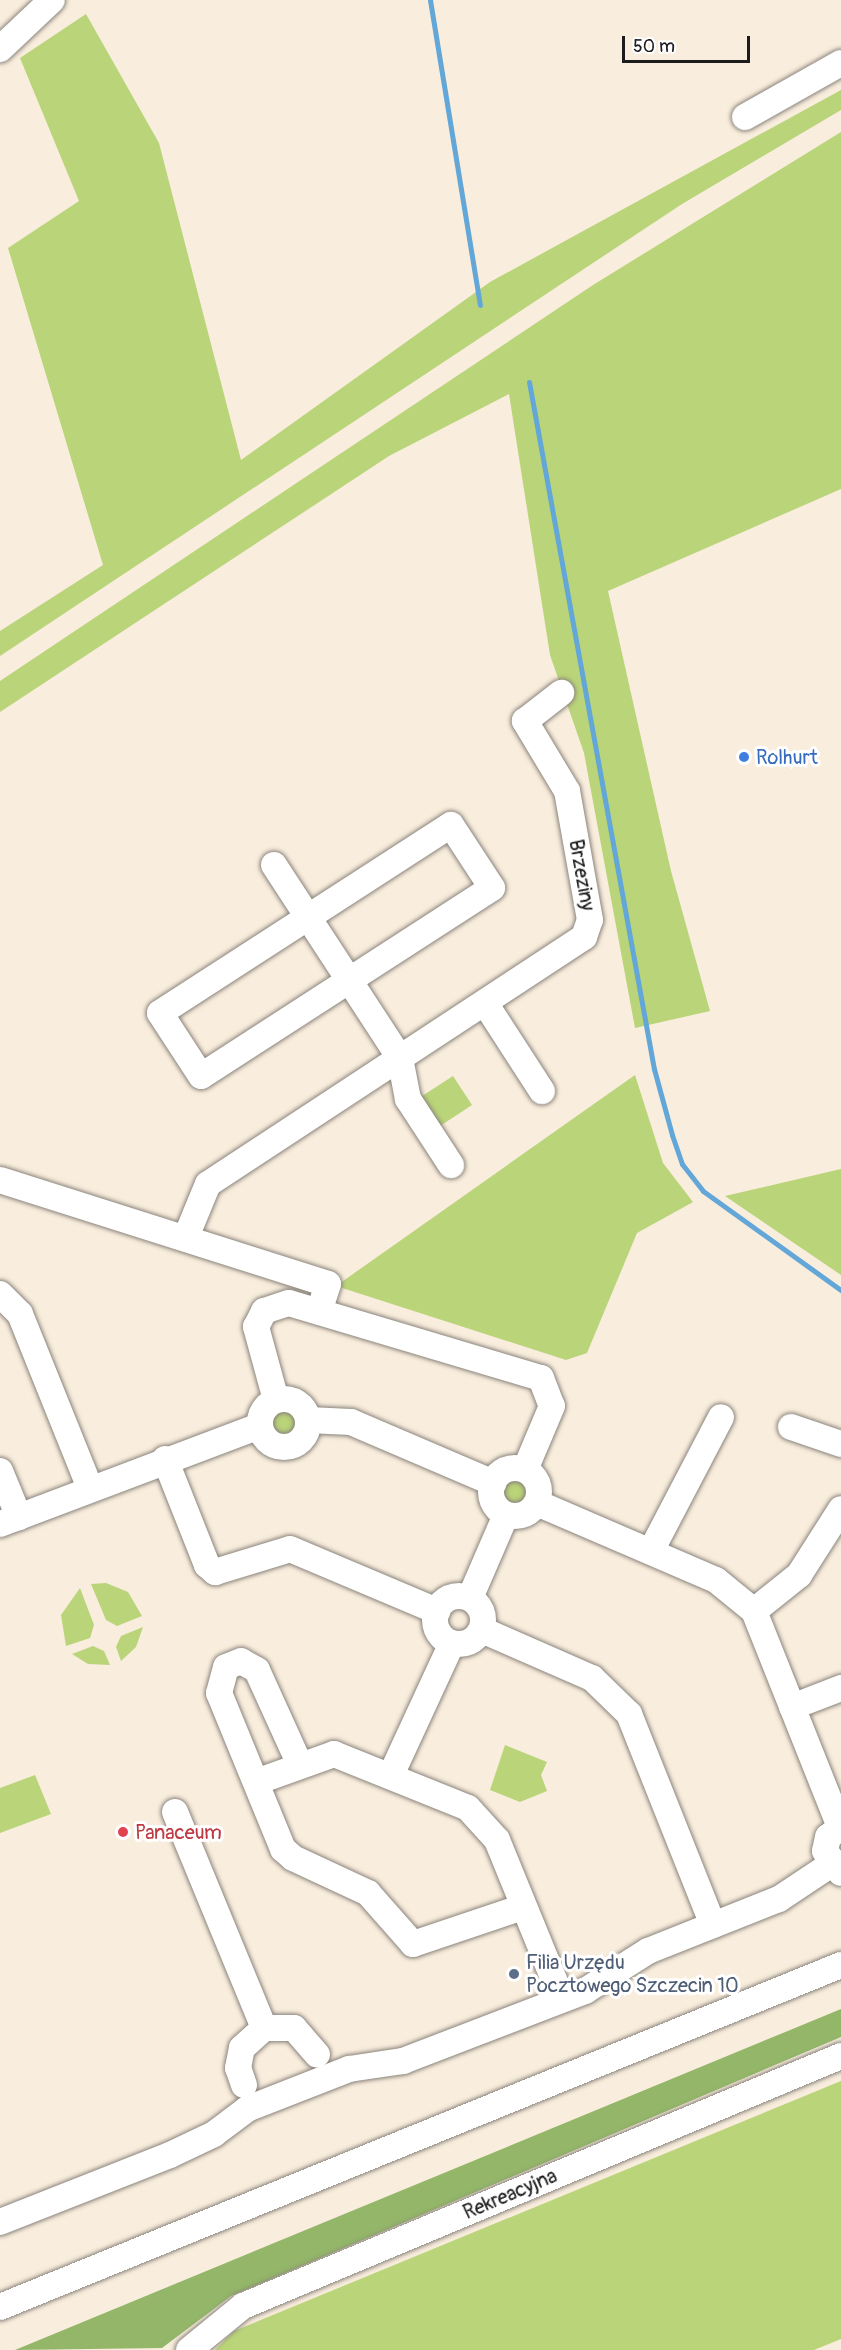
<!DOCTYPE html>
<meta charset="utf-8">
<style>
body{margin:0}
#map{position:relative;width:841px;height:2350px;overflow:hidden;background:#f9eddd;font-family:Pangolin,sans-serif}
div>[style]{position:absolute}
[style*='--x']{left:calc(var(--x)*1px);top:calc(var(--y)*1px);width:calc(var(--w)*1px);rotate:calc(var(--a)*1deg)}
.green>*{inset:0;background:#bad479}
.round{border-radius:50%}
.forest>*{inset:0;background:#93b669}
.stream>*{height:5px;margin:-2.5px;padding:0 2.5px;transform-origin:2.5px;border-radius:2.5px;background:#63a7d8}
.roads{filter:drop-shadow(0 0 2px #8a847c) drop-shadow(0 0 2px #8a847c)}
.minor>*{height:26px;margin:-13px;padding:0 13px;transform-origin:13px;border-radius:13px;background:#fff}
.minor>.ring{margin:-13px;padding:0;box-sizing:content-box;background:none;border:26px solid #fff;border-radius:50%}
.dots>*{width:16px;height:16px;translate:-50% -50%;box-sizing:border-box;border:3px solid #fff;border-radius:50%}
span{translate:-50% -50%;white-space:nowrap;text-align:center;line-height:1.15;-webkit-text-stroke:6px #fff;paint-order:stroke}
.shop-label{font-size:20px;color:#366cbe}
.left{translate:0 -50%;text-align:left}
.street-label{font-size:20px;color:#1c1c1c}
.health-label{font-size:20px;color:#be3a42}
.service-label{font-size:20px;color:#4e5e75}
.scale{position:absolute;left:622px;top:36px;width:128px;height:27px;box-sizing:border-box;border:3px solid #1c1c1c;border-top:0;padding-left:8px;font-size:18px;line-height:21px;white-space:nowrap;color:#1c1c1c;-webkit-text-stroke:4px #fff;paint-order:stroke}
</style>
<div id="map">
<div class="green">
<i style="clip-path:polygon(86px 14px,159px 143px,241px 460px,490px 282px,841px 90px,841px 110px,682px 204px,0 656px,0 631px,103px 565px,8px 248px,79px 201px,20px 58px)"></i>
<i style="clip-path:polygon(841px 132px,841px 489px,608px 591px,671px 871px,710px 1011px,635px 1028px,584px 753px,550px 655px,509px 394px,389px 456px,0 712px,0 681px,593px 285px)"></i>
<i style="clip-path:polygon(635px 1075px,663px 1163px,693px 1202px,637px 1233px,587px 1353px,566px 1360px,336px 1286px)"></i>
<i style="clip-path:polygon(453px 1076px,472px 1105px,437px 1128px,419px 1098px)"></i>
<i style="clip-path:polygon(841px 1169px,841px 1275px,725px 1196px)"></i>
<i class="round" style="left:270px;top:1410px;width:26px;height:26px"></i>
<i class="round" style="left:502px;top:1480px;width:26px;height:26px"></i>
<i style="clip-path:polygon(106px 1583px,128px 1592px,142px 1616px,117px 1626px,106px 1620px,91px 1584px)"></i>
<i style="clip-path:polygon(80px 1588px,94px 1625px,90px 1638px,66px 1646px,61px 1615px)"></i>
<i style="clip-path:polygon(143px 1627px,136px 1647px,121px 1661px,116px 1647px,121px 1636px)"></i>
<i style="clip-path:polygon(93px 1646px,104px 1651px,110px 1665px,88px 1664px,72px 1654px)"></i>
<i style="clip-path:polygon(505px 1745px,547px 1762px,541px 1775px,547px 1791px,520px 1802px,490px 1790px)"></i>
<i style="clip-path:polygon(35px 1775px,51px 1814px,0 1833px,0 1788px)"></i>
<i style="clip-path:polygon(841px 2081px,841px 2339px,814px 2350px,215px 2350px,234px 2331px)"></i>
</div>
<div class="forest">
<i style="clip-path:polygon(841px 2009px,841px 2037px,231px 2296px,162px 2348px,15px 2350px)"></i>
</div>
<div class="stream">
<i style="--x:430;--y:0;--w:309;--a:80.7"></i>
<i style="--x:529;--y:382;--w:698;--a:79.69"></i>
<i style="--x:654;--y:1069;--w:68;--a:74.7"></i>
<i style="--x:672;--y:1135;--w:31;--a:71"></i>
<i style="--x:682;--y:1164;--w:34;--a:52"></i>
<i style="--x:703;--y:1191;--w:170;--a:35.7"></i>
</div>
<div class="roads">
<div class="minor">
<i style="--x:0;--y:49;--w:71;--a:-43.3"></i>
<i style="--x:745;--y:117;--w:110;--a:-29.4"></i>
<i style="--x:451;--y:825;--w:75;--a:56.9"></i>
<i style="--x:492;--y:888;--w:346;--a:147.1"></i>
<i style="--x:201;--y:1076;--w:75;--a:-123.1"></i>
<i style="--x:160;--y:1013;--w:346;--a:-32.9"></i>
<i style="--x:274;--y:865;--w:230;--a:56.9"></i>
<i style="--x:400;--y:1058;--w:42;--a:79"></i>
<i style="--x:408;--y:1099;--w:79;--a:56.9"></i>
<i style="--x:485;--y:1003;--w:105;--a:57.1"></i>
<i style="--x:0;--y:1180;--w:344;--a:17.6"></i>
<i style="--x:328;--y:1284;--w:29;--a:108"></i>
<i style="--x:186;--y:1237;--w:57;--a:-67.5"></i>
<i style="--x:208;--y:1184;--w:450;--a:-33.3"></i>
<i style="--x:584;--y:937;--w:18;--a:-71"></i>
<i style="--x:590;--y:920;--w:131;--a:-100.1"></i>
<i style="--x:567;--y:791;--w:82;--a:-121"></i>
<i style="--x:525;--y:721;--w:46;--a:-37.9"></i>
<i style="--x:0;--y:1294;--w:28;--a:45"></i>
<i style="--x:20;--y:1314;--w:188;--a:68.1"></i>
<i class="ring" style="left:260px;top:1399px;width:22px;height:22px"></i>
<i style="--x:276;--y:1400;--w:76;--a:-105.3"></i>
<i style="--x:256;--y:1327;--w:18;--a:-63"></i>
<i style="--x:264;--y:1311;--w:26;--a:-18"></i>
<i style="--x:289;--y:1303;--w:263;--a:16.6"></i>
<i style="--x:541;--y:1378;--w:30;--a:69"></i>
<i style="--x:552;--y:1406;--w:69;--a:112.9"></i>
<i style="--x:308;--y:1420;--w:43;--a:2.7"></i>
<i style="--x:351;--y:1422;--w:155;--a:23.2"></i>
<i style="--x:791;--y:1427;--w:53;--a:18.8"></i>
<i style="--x:165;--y:1459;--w:114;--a:68.4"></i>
<i style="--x:207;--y:1565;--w:11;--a:41"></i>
<i style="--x:215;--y:1572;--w:78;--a:-17"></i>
<i style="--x:290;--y:1549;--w:160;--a:22.9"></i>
<i class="ring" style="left:491px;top:1468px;width:22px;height:22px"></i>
<i style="--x:0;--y:1471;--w:50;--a:67.6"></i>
<i style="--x:537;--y:1503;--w:195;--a:23.3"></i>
<i style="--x:716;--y:1580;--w:49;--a:39.2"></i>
<i style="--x:754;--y:1611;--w:232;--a:68.3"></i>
<i style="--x:0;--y:1524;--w:277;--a:-20.7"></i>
<i style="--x:651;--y:1551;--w:151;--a:-62.4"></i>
<i class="ring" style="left:435px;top:1596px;width:22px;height:22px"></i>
<i style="--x:470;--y:1598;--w:90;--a:-66.6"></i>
<i style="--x:754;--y:1611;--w:58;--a:-38.7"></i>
<i style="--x:799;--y:1575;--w:78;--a:-57.5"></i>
<i style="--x:482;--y:1630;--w:120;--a:23.6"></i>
<i style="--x:592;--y:1678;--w:52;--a:44.2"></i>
<i style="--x:629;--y:1714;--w:227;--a:68.3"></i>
<i style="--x:792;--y:1707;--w:53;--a:-21.2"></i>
<i style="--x:300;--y:1765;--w:104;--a:-114.4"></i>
<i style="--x:257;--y:1670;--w:18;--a:-151"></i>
<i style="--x:241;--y:1661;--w:16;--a:158"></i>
<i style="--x:226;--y:1667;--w:27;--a:105"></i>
<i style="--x:219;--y:1693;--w:169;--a:67.7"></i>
<i style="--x:283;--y:1849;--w:13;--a:42"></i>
<i style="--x:293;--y:1858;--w:83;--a:25"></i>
<i style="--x:368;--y:1893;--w:68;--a:48.6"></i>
<i style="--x:413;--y:1944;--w:116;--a:-18.6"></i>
<i style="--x:391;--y:1775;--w:145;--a:-65.2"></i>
<i style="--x:256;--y:1782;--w:83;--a:-19.7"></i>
<i style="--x:334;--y:1754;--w:144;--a:21.9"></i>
<i style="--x:468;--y:1808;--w:43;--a:47.8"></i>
<i style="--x:497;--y:1840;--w:172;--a:67.8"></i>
<i style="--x:175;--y:1812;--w:234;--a:67.6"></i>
<i style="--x:841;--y:1827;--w:16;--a:142"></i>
<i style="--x:828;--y:1837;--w:14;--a:102"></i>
<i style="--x:825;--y:1851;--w:27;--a:54"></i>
<i style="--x:244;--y:2085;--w:18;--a:-109"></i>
<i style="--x:238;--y:2068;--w:20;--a:-79"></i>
<i style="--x:242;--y:2048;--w:30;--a:-42"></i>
<i style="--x:264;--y:2028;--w:30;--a:0"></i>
<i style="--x:294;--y:2028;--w:35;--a:49"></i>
<i style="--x:0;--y:2222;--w:183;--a:-21.5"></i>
<i style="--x:170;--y:2155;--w:49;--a:-25.5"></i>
<i style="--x:214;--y:2134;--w:41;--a:-37.1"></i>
<i style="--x:247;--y:2109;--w:110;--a:-21.4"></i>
<i style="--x:349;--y:2069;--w:55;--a:-8.4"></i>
<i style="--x:403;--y:2061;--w:195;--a:-21"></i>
<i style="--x:585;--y:1991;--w:75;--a:-32.4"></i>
<i style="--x:648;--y:1951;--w:141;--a:-21.7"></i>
<i style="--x:779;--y:1899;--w:61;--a:-33.7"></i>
<i style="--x:0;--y:2307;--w:908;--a:-22.13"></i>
<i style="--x:189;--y:2350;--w:70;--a:-39.2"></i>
<i style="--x:243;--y:2306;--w:648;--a:-22.69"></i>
</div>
</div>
<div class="dots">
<i style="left:744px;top:757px;background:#3f7fe0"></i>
<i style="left:123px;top:1832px;background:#e0444e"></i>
<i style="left:514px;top:1974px;background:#5c6f8a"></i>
</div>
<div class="shop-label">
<span class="left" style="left:756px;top:757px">Rolhurt</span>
</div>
<div class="street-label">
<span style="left:582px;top:875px;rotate:80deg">Brzeziny</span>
<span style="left:510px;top:2194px;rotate:-23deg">Rekreacyjna</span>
</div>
<div class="health-label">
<span class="left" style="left:135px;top:1832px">Panaceum</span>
</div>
<div class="service-label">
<span class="left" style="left:526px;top:1974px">Filia Urzędu<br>Pocztowego Szczecin 10</span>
</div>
<div class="scale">50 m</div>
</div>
